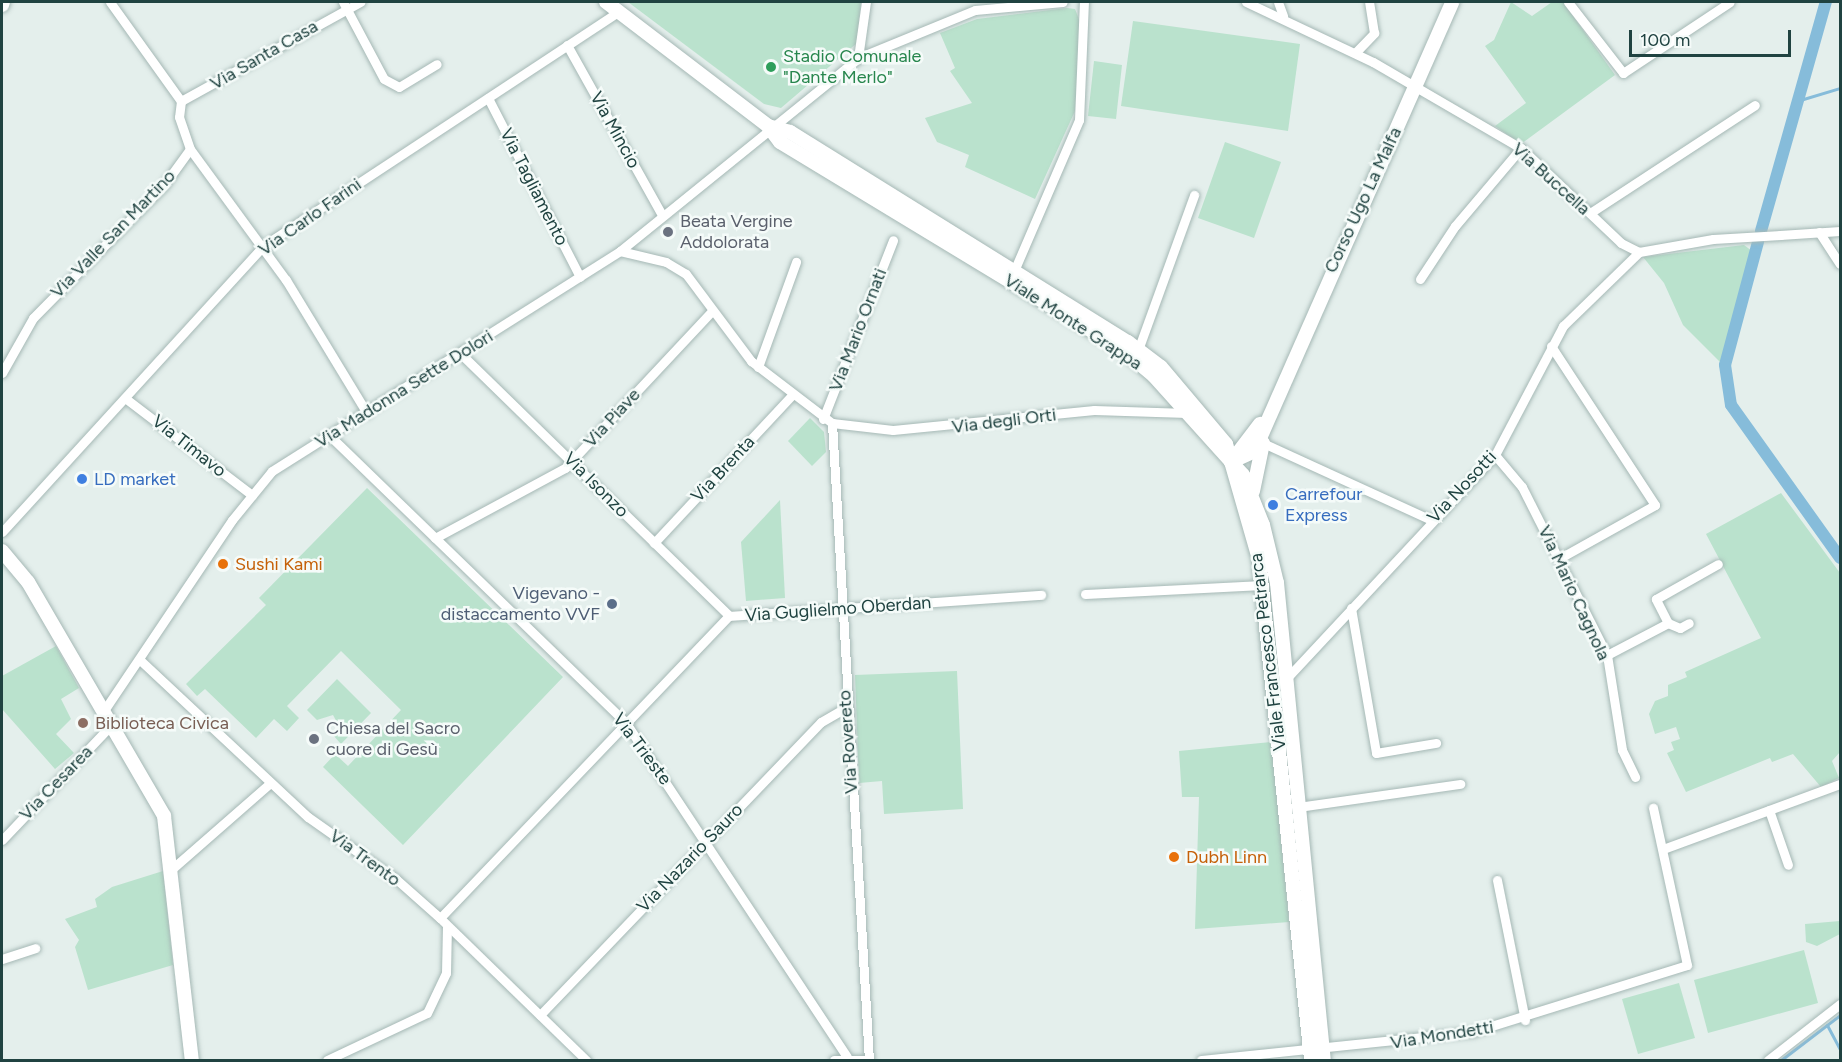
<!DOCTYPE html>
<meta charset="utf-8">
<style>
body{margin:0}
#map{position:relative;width:1842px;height:1062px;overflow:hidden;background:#e4efec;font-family:Figtree,sans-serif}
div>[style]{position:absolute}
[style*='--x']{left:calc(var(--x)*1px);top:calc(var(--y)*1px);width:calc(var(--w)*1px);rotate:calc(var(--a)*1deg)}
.green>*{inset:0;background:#bae2cd}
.stream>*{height:3px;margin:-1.5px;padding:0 1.5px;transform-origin:1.5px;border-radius:1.5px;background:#86bcda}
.canal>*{height:12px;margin:-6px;padding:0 6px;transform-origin:6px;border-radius:6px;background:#86bcda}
.roads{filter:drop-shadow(0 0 2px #a5b8b5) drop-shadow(0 0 2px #a5b8b5)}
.street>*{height:9px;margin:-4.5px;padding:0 4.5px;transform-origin:4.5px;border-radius:4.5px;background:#fff}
.secondary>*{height:14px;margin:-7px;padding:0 7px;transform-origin:7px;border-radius:7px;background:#fff}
.dots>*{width:16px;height:16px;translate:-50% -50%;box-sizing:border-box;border:3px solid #f5fbf9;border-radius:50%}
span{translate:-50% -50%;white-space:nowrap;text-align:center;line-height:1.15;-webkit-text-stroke:5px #f5fbf9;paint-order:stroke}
.street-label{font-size:18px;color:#204341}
.leisure-label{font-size:18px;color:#27864d}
.left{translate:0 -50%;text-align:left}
.worship-label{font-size:18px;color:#5b616d}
.shop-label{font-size:18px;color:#366cbe}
.food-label{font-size:18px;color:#c56008}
.service-label{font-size:18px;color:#4e5e75}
.right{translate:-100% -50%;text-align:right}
.education-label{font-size:18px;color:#785e54}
.frame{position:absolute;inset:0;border:3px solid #204341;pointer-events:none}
.scale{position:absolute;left:1629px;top:30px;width:162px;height:27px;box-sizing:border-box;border:3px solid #204341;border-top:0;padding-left:8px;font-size:18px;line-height:21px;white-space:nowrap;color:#204341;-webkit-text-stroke:4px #f5fbf9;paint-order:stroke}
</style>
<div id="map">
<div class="green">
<i style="clip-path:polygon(628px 2px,861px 2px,857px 43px,781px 108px,764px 104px)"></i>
<i style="clip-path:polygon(1511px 2px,1532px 16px,1552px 2px,1563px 2px,1615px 75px,1521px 144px,1495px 126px,1526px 103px,1485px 46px,1494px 40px)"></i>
<i style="clip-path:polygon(1067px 8px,1075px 9px,1080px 22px,1075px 111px,1035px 199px,965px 167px,969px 155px,937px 142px,925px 118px,972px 103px,950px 71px,955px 68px,940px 33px,977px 19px)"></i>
<i style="clip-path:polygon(1133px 21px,1300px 44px,1288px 131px,1121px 106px)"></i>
<i style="clip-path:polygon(1094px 61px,1122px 65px,1116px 119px,1088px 116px)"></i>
<i style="clip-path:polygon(1225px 142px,1281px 162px,1254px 238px,1198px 218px)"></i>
<i style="clip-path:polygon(1744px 245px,1752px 251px,1722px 364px,1683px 325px,1664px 283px,1643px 257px)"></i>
<i style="clip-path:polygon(810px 418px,824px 432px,826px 452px,812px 466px,788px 441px)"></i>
<i style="clip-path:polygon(367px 488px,563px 677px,403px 845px,323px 767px,335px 754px,348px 766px,401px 710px,341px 651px,287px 706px,299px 718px,287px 731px,274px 719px,256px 738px,205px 689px,197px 696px,186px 684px,266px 605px,259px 598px)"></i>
<i style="clip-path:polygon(1781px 493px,1840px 573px,1840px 752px,1832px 761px,1839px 778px,1821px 787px,1793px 754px,1772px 762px,1770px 758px,1686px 792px,1667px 753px,1674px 750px,1671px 742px,1680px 739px,1676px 727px,1655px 734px,1649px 714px,1655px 701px,1668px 696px,1668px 685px,1687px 677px,1685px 672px,1761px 638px,1706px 534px)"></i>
<i style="clip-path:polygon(780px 500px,785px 598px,746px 601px,741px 542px)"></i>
<i style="clip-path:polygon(56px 646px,79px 688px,61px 699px,71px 719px,56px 734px,74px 753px,55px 769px,2px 709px,2px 676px)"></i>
<i style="clip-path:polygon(957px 671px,963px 809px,884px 814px,882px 781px,859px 783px,855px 675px)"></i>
<i style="clip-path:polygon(337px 679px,371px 713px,341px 744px,333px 735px,339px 726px,333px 715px,317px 720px,307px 710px)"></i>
<i style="clip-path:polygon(1271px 742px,1289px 922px,1195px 929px,1199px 797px,1182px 797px,1179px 751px)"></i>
<i style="clip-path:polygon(163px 871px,173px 965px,88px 990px,75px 947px,79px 940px,65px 919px,97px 907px,95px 899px,112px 887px)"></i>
<i style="clip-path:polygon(1840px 921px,1840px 934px,1817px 946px,1806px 942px,1805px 924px)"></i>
<i style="clip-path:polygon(1804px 950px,1818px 1003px,1708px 1033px,1694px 980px)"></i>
<i style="clip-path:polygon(1679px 983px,1695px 1038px,1638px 1054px,1622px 999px)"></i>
</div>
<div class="stream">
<i style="--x:1800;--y:100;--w:42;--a:-16.7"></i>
<i style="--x:1827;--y:1025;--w:27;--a:62"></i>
<i style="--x:1781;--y:1060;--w:74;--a:-37.3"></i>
</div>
<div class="canal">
<i style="--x:1761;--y:231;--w:238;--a:-74.2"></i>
<i style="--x:1758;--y:242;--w:127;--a:105"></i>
<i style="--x:1725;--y:365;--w:40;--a:81.5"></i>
<i style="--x:1731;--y:405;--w:188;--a:54.5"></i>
</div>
<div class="roads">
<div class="street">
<i style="--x:110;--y:2;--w:122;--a:54.4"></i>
<i style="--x:181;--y:101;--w:16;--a:97"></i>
<i style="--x:179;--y:117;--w:34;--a:71"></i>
<i style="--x:190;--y:149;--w:162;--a:53.8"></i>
<i style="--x:286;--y:280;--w:156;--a:58.7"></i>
<i style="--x:343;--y:2;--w:87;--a:62"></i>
<i style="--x:384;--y:79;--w:17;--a:28"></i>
<i style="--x:399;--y:87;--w:44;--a:-31.2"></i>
<i style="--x:1246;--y:2;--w:140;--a:25.3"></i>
<i style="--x:1373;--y:62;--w:171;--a:30.2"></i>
<i style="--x:1521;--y:148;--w:138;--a:43.5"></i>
<i style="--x:1621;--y:243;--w:20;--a:27"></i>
<i style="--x:1639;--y:252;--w:75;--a:-10"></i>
<i style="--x:1713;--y:239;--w:68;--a:-3.4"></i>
<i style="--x:1278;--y:2;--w:15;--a:70"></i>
<i style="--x:1568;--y:2;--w:90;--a:52.2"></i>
<i style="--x:1623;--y:73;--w:128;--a:-33.6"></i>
<i style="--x:567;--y:45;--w:195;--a:60.8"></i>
<i style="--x:1355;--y:53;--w:28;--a:-46"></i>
<i style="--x:1374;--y:33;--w:31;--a:-99"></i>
<i style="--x:858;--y:58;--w:57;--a:-81.9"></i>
<i style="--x:488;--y:98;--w:201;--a:62.8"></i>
<i style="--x:181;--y:101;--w:205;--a:-28.9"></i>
<i style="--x:1590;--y:213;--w:197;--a:-33.2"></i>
<i style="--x:1819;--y:232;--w:38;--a:57"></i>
<i style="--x:1780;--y:235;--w:60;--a:-3.8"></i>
<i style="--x:620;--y:251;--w:47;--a:13.4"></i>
<i style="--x:666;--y:262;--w:23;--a:31"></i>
<i style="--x:686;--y:274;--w:109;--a:53.2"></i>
<i style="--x:751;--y:361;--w:102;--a:37.4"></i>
<i style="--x:832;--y:423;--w:61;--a:6.5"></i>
<i style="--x:893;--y:430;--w:202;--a:-5.7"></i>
<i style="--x:1094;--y:410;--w:93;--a:1.8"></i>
<i style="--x:1014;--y:271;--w:164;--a:-66.7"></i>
<i style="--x:1079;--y:120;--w:118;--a:-87.6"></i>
<i style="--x:1420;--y:279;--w:64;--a:-56.6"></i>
<i style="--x:1455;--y:226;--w:102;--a:-49.8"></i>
<i style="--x:1551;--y:346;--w:190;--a:56.8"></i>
<i style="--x:1655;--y:505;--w:109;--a:150.8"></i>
<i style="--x:1138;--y:350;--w:165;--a:-70.1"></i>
<i style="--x:462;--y:355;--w:373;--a:44.3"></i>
<i style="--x:758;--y:367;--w:112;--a:-70.1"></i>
<i style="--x:2;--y:373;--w:63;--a:-60.6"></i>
<i style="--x:33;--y:318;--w:187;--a:-45.4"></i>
<i style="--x:164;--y:185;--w:44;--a:-54.2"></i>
<i style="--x:125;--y:398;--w:160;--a:37.4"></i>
<i style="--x:823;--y:419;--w:192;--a:-68.6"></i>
<i style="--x:832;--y:423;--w:638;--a:86.68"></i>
<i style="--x:330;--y:436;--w:412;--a:44.1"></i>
<i style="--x:626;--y:723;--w:400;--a:56.5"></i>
<i style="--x:1263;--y:443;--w:185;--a:24.6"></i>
<i style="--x:1495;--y:455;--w:42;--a:49.8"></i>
<i style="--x:1522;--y:487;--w:188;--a:63.2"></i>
<i style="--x:1607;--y:655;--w:96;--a:81"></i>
<i style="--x:1622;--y:750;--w:30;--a:64"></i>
<i style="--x:2;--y:532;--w:387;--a:-47.6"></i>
<i style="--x:263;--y:246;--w:427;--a:-33.4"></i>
<i style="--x:435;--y:538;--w:148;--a:-28.3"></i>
<i style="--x:565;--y:468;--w:214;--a:-46.9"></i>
<i style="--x:654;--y:543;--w:202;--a:-47"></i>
<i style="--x:1085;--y:594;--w:178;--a:-2.9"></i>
<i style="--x:1351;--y:608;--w:147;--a:80.2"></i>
<i style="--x:1376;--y:753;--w:61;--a:-9.5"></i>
<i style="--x:1668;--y:623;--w:13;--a:23"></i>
<i style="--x:1680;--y:628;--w:10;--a:-29"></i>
<i style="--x:1607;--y:655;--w:69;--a:-27.7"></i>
<i style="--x:1668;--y:623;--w:27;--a:-117"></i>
<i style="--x:1656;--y:599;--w:71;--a:-29.4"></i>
<i style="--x:140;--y:660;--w:230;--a:43.1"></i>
<i style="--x:308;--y:817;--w:108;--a:35.2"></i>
<i style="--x:396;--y:879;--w:59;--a:41.6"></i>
<i style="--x:440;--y:918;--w:204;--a:44.2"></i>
<i style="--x:1286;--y:679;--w:306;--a:-47"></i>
<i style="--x:1495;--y:455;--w:146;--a:-62.2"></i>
<i style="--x:1563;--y:326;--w:106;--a:-44.2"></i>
<i style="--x:103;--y:712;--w:231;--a:-56.1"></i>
<i style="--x:232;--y:520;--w:63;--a:-50.8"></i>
<i style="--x:272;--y:471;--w:412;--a:-32.3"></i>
<i style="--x:620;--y:251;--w:306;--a:-39"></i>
<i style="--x:858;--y:58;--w:126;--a:-22.3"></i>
<i style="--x:975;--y:10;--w:88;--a:-5.2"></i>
<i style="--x:1298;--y:807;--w:164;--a:-8.1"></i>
<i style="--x:1769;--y:810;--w:58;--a:70.9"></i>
<i style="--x:2;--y:840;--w:158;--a:-46.5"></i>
<i style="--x:1663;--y:849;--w:189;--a:-20.2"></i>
<i style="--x:173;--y:868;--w:129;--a:-41.2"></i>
<i style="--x:1497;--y:880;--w:143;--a:78.7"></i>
<i style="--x:440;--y:918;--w:418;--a:-46.3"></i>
<i style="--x:729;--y:616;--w:313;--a:-3.9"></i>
<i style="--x:2;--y:959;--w:35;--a:-18"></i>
<i style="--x:540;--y:1015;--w:406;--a:-46.2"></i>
<i style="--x:821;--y:722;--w:28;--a:-30"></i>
<i style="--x:327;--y:1060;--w:110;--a:-25.2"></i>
<i style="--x:427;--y:1013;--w:44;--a:-64.6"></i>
<i style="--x:446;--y:973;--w:47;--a:-88.8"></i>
<i style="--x:834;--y:1060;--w:33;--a:0"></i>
<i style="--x:1201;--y:1060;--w:272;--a:-5.9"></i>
<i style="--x:1472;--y:1032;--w:225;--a:-17.3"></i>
<i style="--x:1687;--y:965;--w:161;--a:-102.2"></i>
<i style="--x:1768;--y:1060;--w:91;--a:-37.9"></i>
</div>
<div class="secondary">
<i style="--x:606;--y:2;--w:204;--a:37.4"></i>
<i style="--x:768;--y:126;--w:20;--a:53"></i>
<i style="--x:780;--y:142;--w:401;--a:31.2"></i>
<i style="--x:1123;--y:350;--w:40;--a:40"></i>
<i style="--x:1154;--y:376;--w:133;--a:48"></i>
<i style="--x:1243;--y:475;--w:54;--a:68.2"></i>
<i style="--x:1263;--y:525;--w:60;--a:76.4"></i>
<i style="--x:1277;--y:583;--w:479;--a:84.4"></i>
<i style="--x:2;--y:5;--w:3;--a:-72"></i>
<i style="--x:768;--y:126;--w:23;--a:15"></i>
<i style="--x:790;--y:132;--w:398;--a:31.9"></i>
<i style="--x:1128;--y:342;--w:41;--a:37.1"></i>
<i style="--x:1161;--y:367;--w:101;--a:49.8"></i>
<i style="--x:1226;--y:444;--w:120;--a:74"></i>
<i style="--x:1259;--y:559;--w:504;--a:84.07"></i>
<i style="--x:1231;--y:462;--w:21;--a:-25"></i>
<i style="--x:1250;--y:453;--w:20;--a:-57"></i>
<i style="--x:1261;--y:436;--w:474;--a:-66.2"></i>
<i style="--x:1231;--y:462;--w:48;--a:-52.7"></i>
<i style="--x:1253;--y:491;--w:49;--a:-78.2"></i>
<i style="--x:2;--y:551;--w:40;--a:50"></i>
<i style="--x:28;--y:582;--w:271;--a:59.8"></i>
<i style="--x:164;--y:816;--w:246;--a:83.5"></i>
</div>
</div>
<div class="dots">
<i style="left:771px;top:67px;background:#2e9e5b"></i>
<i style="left:668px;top:232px;background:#6b7280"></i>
<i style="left:82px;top:479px;background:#3f7fe0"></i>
<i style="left:1273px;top:505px;background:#3f7fe0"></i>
<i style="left:223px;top:564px;background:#e8710a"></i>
<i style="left:612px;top:604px;background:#5c6f8a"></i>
<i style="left:83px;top:723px;background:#8d6e63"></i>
<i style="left:314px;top:739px;background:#6b7280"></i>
<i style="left:1174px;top:857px;background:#e8710a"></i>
</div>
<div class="street-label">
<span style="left:264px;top:55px;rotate:-30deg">Via Santa Casa</span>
<span style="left:615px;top:130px;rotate:61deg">Via Mincio</span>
<span style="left:1551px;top:179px;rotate:42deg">Via Buccella</span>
<span style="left:534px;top:187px;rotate:63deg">Via Tagliamento</span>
<span style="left:1363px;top:200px;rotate:-65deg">Corso Ugo La Malfa</span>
<span style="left:310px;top:217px;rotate:-35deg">Via Carlo Farini</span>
<span style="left:113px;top:234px;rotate:-46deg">Via Valle San Martino</span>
<span style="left:1073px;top:322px;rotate:33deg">Viale Monte Grappa</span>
<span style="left:858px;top:330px;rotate:-69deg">Via Mario Ornati</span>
<span style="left:404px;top:389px;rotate:-32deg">Via Madonna Sette Dolori</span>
<span style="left:612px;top:418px;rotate:-47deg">Via Piave</span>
<span style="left:1004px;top:421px;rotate:-7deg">Via degli Orti</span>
<span style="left:189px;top:446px;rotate:38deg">Via Timavo</span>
<span style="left:723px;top:469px;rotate:-47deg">Via Brenta</span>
<span style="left:596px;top:485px;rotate:45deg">Via Isonzo</span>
<span style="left:1462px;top:487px;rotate:-47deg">Via Nosotti</span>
<span style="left:1574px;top:593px;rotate:65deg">Via Mario Cagnola</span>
<span style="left:838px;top:609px;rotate:-4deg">Via Guglielmo Oberdan</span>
<span style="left:1268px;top:652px;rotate:-97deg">Viale Francesco Petrarca</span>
<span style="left:848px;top:742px;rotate:-94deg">Via Rovereto</span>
<span style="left:642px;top:749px;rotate:53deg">Via Trieste</span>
<span style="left:56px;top:783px;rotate:-46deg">Via Cesarea</span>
<span style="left:365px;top:858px;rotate:36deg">Via Trento</span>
<span style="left:690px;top:858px;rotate:-46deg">Via Nazario Sauro</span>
<span style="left:1442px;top:1035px;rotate:-9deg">Via Mondetti</span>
</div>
<div class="leisure-label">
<span class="left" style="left:783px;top:67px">Stadio Comunale<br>"Dante Merlo"</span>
</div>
<div class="worship-label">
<span class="left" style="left:680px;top:232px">Beata Vergine<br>Addolorata</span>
<span class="left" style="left:326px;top:739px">Chiesa del Sacro<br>cuore di Gesù</span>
</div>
<div class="shop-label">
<span class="left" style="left:94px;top:479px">LD market</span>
<span class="left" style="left:1285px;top:505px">Carrefour<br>Express</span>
</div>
<div class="food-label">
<span class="left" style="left:235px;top:564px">Sushi Kami</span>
<span class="left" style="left:1186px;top:857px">Dubh Linn</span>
</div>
<div class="service-label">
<span class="right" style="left:600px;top:604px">Vigevano -<br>distaccamento VVF</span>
</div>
<div class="education-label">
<span class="left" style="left:95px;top:723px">Biblioteca Civica</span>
</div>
<div class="frame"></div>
<div class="scale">100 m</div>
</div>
